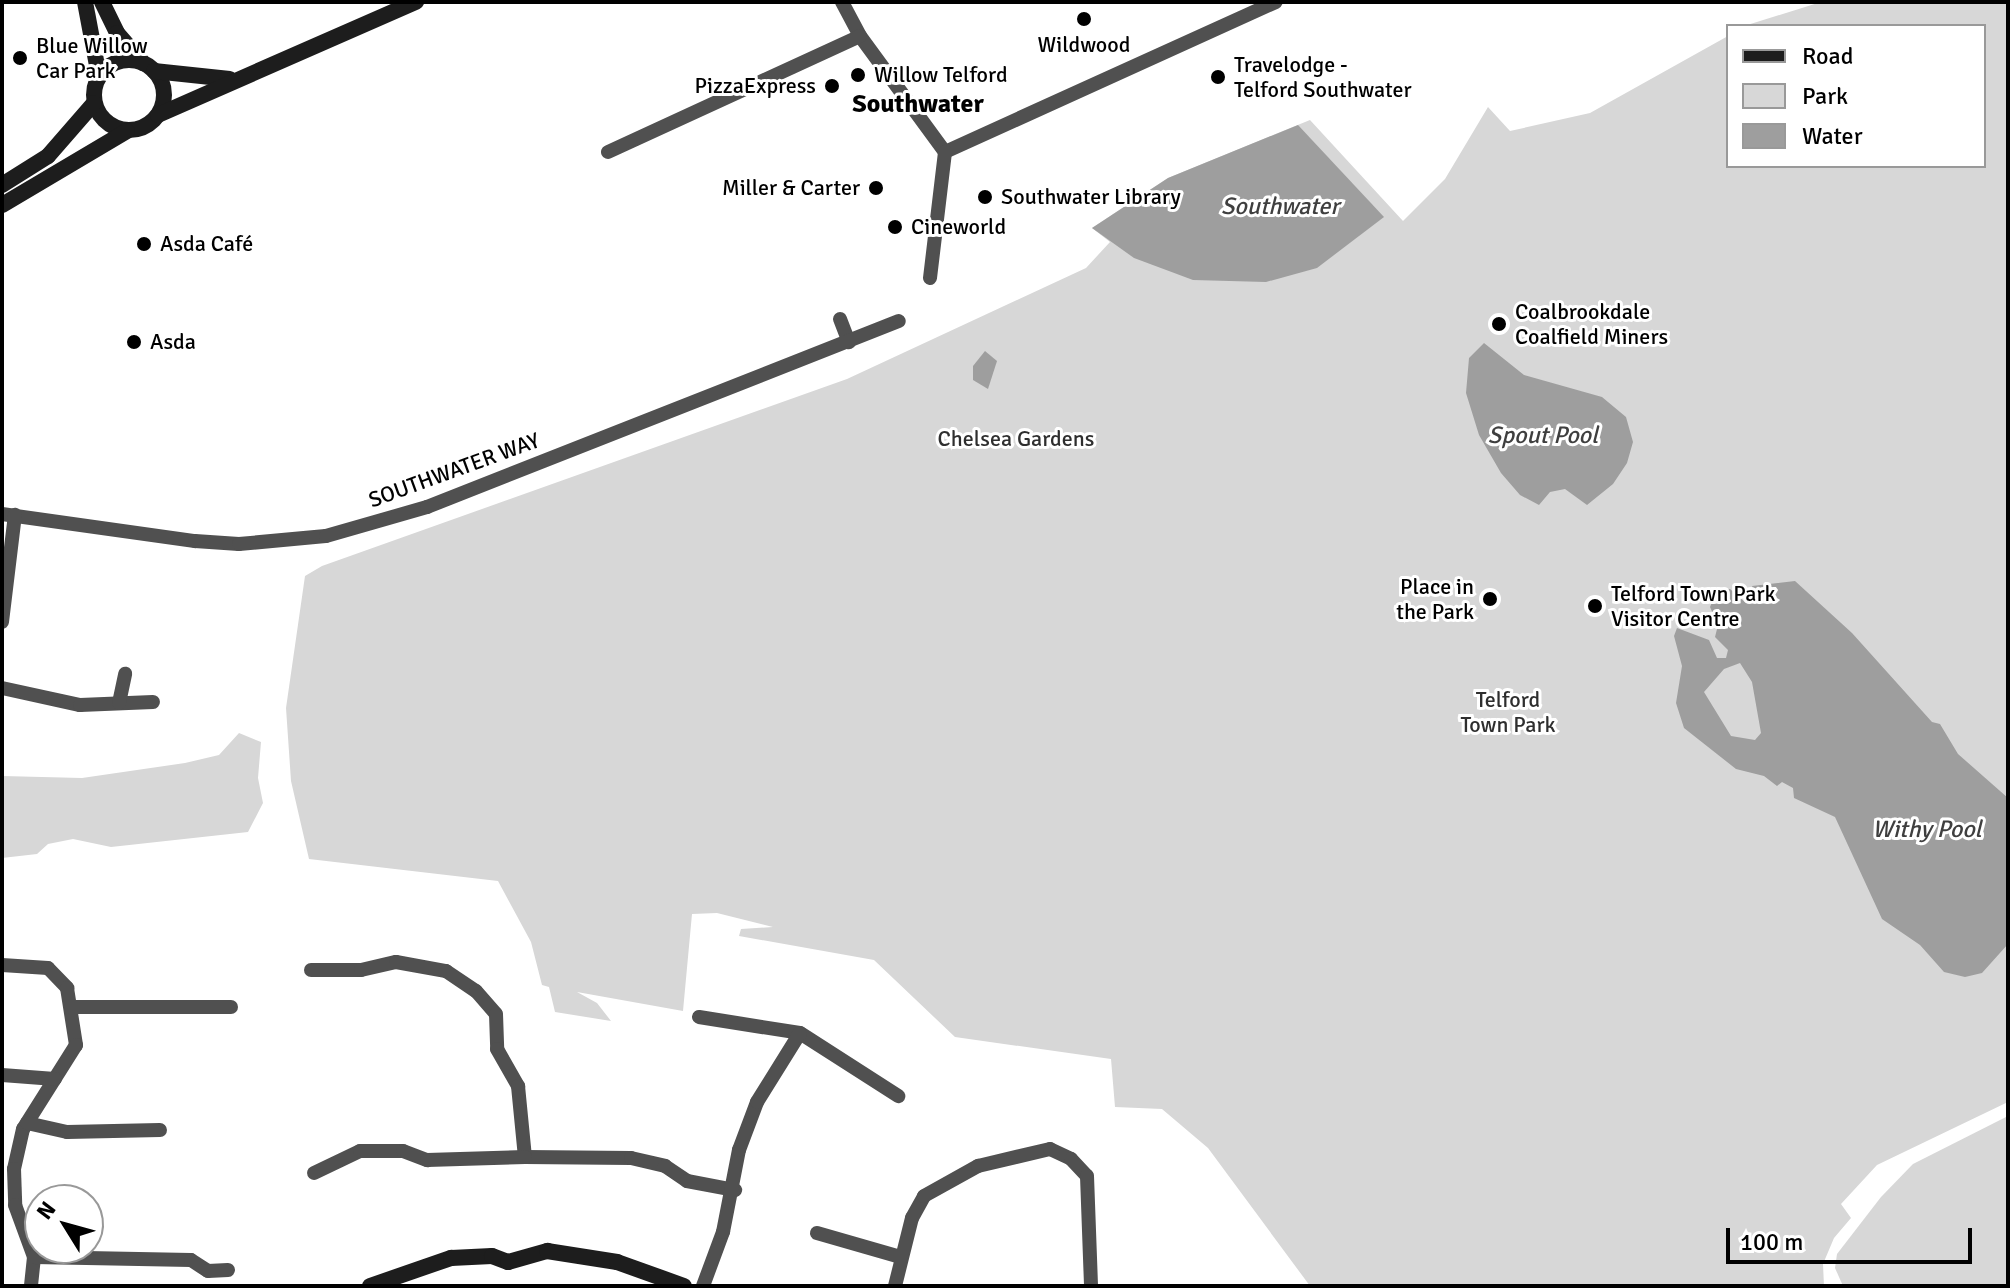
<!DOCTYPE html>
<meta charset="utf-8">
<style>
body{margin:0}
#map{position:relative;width:2010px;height:1288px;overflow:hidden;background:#fff;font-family:Signika,sans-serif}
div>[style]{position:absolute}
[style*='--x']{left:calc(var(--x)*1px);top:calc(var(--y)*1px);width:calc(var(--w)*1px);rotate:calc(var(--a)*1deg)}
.green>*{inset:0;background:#d7d7d7}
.water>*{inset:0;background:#9e9e9e}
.street>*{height:14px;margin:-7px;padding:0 7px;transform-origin:7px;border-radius:7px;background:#505050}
.secondary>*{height:16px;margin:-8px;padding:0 8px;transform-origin:8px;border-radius:8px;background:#1d1d1d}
.secondary>.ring{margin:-8px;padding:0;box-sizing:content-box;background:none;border:16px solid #1d1d1d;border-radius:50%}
.dots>*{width:22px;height:22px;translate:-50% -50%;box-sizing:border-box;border:4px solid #fff;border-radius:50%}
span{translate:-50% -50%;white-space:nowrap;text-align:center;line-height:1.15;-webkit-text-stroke:6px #fff;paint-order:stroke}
.poi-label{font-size:22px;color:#000}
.left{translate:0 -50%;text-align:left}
.right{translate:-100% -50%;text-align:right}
.park-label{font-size:22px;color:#2e2e2e}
.street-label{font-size:22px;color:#000}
.water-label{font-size:24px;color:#3f3f3f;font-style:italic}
.quarter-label{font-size:26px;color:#000;font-weight:700}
.frame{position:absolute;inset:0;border:4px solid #000;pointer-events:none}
.legend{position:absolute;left:1726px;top:24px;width:260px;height:144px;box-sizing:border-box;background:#fff;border:2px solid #999;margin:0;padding:10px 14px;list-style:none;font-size:24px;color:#000}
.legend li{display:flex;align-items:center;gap:16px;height:40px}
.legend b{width:40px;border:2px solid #999}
.north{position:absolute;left:24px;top:1184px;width:80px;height:80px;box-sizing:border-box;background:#fff;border:2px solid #999;border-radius:50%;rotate:307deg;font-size:22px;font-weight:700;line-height:32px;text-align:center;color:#000}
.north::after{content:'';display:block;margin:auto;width:28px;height:36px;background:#000;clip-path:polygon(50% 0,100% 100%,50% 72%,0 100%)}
.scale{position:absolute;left:1726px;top:1228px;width:246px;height:36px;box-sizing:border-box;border:4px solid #000;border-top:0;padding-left:10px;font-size:24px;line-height:28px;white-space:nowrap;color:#000;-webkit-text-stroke:6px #fff;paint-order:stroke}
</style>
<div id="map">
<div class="green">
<i style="clip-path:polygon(1821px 2px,2008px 2px,2008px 1102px,1877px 1165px,1841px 1204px,1851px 1218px,1834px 1238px,1823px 1264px,1824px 1286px,1310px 1286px,1208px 1148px,1162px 1109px,1115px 1107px,1111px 1059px,955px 1037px,874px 960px,739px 936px,741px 929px,773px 927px,717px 913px,692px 914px,683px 1011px,577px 992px,597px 1003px,611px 1021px,555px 1012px,549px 987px,542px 985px,531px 942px,498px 881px,309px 859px,291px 781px,286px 708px,305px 576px,322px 566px,847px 379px,1086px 268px,1110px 242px,1092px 228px,1168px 178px,1310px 120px,1403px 221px,1445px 179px,1488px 107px,1510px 131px,1590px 113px,1728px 36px,1728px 166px,1984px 166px,1984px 26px,1744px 26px)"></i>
<i style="clip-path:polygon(239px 733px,261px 742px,258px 778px,263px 803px,248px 832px,111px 847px,73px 839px,48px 844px,37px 854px,2px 858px,2px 776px,82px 778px,185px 763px,219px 755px)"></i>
<i style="clip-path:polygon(2008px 1116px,2008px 1286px,1843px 1286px,1835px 1268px,1837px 1254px,1881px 1197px,1913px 1164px)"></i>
</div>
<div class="water">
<i style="clip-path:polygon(1298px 125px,1384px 217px,1317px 268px,1266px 282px,1193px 280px,1134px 258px,1092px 228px,1168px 178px)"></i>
<i style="clip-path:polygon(1484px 343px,1524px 375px,1602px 397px,1626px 417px,1633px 442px,1627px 463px,1613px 484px,1587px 505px,1565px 489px,1550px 492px,1539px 505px,1520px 495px,1501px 473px,1479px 435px,1466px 393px,1469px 358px)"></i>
<i style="clip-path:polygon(985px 351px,997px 361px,988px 389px,973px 380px,973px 366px)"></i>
<i style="clip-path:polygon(evenodd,1795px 581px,1852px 633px,1932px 722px,1940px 724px,1958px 754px,2008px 798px,2008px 944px,1982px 973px,1965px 977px,1944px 972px,1920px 945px,1882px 919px,1835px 817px,1794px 798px,1793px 788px,1782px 782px,1777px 786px,1764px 776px,1736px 769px,1684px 728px,1676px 703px,1682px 666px,1674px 636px,1677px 628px,1709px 640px,1717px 658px,1726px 658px,1728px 650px,1715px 637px,1718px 625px,1710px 607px,1717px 590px,1730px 589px,1746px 603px,1756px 596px,1752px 586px,1795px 581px,1740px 663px,1752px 682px,1761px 733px,1755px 740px,1731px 736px,1704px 692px,1724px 669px,1740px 663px)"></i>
</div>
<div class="street">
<i style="--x:842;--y:2;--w:38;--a:62"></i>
<i style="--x:860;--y:36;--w:144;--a:53.8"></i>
<i style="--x:945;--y:152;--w:363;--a:-24.4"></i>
<i style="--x:608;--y:152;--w:277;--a:-24.7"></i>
<i style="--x:930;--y:278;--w:127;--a:-83.2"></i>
<i style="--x:840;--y:319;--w:25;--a:69"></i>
<i style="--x:2;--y:514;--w:195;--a:8"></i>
<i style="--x:195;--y:541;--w:44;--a:3.9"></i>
<i style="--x:239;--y:544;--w:87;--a:-5.3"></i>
<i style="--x:326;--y:536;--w:105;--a:-16"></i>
<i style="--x:427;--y:507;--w:507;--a:-21.51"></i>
<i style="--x:2;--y:622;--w:108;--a:-83.1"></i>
<i style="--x:2;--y:688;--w:80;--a:12.3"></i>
<i style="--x:80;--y:705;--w:73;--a:-2.4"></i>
<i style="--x:119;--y:703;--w:30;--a:-78"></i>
<i style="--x:2;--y:965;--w:46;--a:3.7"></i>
<i style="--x:48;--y:968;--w:28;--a:46"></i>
<i style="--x:67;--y:988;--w:58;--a:81"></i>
<i style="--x:76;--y:1045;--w:99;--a:122.2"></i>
<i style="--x:23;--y:1129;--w:41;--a:102.7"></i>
<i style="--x:14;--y:1169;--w:36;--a:88"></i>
<i style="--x:15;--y:1205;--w:55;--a:69.9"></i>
<i style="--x:34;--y:1257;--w:29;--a:96"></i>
<i style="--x:311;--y:970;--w:50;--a:0"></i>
<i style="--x:361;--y:970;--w:36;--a:-13"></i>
<i style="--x:396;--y:962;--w:51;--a:10.2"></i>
<i style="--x:446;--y:971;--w:36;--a:34"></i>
<i style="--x:476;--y:991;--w:30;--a:49"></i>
<i style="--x:496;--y:1014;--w:35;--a:88"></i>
<i style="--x:497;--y:1049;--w:43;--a:60.4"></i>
<i style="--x:518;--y:1086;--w:71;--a:84.4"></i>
<i style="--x:525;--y:1157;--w:106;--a:0.5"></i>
<i style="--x:631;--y:1158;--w:35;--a:13"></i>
<i style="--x:665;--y:1166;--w:27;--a:34"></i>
<i style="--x:687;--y:1181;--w:49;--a:10.6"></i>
<i style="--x:71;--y:1007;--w:160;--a:0"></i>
<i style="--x:699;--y:1017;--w:102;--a:9"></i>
<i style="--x:800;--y:1033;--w:117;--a:32.7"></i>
<i style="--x:2;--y:1075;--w:53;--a:4.3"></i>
<i style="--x:27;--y:1123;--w:41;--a:12.7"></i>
<i style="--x:67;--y:1132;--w:93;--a:-1.2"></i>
<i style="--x:314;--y:1173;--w:51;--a:-25.6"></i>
<i style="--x:360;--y:1151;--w:43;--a:0"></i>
<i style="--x:403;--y:1151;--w:26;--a:21"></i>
<i style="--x:427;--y:1160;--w:98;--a:-1.8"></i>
<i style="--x:817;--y:1233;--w:86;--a:16.1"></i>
<i style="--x:34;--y:1257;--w:157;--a:1.1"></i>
<i style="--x:191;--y:1260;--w:20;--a:33"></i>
<i style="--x:208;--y:1271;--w:20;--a:-3"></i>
<i style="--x:703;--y:1286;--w:58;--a:-69.7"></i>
<i style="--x:723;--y:1232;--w:84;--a:-79"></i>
<i style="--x:739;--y:1150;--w:51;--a:-69.4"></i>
<i style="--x:757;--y:1102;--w:81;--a:-58.1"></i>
<i style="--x:895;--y:1286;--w:70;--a:-76"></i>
<i style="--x:912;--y:1218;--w:25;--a:-61"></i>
<i style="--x:924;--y:1196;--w:62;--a:-29.1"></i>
<i style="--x:978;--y:1166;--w:74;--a:-13.3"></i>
<i style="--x:1050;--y:1149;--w:23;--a:25"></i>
<i style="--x:1071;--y:1159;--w:23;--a:47"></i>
<i style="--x:1087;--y:1176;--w:110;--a:87.9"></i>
</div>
<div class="secondary">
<i style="--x:85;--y:2;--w:75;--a:79.3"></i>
<i style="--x:102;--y:2;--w:34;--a:64"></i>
<i style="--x:117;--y:33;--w:40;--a:49"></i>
<i class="ring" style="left:94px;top:60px;width:54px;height:54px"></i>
<i style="--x:154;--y:71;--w:76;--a:6"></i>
<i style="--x:158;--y:115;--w:282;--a:-23.7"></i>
<i style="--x:2;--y:185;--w:54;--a:-32.2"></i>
<i style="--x:48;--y:156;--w:70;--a:-49"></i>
<i style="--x:2;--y:205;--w:145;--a:-30.6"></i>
<i style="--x:370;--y:1286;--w:86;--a:-19.1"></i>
<i style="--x:451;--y:1258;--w:41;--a:-2.8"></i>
<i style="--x:492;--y:1256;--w:17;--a:21"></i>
<i style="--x:508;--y:1262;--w:41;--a:-15.8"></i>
<i style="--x:547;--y:1251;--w:71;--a:8.9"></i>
<i style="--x:617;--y:1262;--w:71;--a:19.7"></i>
</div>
<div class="dots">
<i style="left:1084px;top:19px;background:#000"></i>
<i style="left:20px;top:58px;background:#000"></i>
<i style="left:858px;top:75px;background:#000"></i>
<i style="left:1218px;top:77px;background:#000"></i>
<i style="left:832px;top:86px;background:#000"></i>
<i style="left:876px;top:188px;background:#000"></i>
<i style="left:985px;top:197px;background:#000"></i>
<i style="left:895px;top:227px;background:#000"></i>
<i style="left:144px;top:244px;background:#000"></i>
<i style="left:1499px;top:324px;background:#000"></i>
<i style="left:134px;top:342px;background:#000"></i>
<i style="left:1490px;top:599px;background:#000"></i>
<i style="left:1595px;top:606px;background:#000"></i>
</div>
<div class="poi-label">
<span class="left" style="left:36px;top:58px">Blue Willow<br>Car Park</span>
<span style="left:1084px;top:45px">Wildwood</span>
<span class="left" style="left:1234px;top:77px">Travelodge -<br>Telford Southwater</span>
<span class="left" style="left:874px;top:75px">Willow Telford</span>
<span class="right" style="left:816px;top:86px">PizzaExpress</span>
<span class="right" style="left:860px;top:188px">Miller &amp; Carter</span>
<span class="left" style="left:1001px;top:197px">Southwater Library</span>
<span class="left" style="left:911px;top:227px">Cineworld</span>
<span class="left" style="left:160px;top:244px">Asda Café</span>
<span class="left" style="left:1515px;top:324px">Coalbrookdale<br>Coalfield Miners</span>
<span class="left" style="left:150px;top:342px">Asda</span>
<span class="right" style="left:1474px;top:599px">Place in<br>the Park</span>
<span class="left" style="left:1611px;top:606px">Telford Town Park<br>Visitor Centre</span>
</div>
<div class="park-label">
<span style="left:1016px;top:439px">Chelsea Gardens</span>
<span style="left:1508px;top:712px">Telford<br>Town Park</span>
</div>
<div class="street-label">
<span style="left:454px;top:470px;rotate:-20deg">SOUTHWATER WAY</span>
</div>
<div class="water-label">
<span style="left:1280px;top:207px">Southwater</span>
<span style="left:1543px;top:436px">Spout Pool</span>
<span style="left:1927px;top:830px">Withy Pool</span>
</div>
<div class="quarter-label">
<span style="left:918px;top:105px">Southwater</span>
</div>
<div class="frame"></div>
<ul class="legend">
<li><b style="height:10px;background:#1d1d1d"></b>Road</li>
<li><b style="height:22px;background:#d7d7d7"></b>Park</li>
<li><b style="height:22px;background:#9e9e9e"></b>Water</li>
</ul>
<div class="north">N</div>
<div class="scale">100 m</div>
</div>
